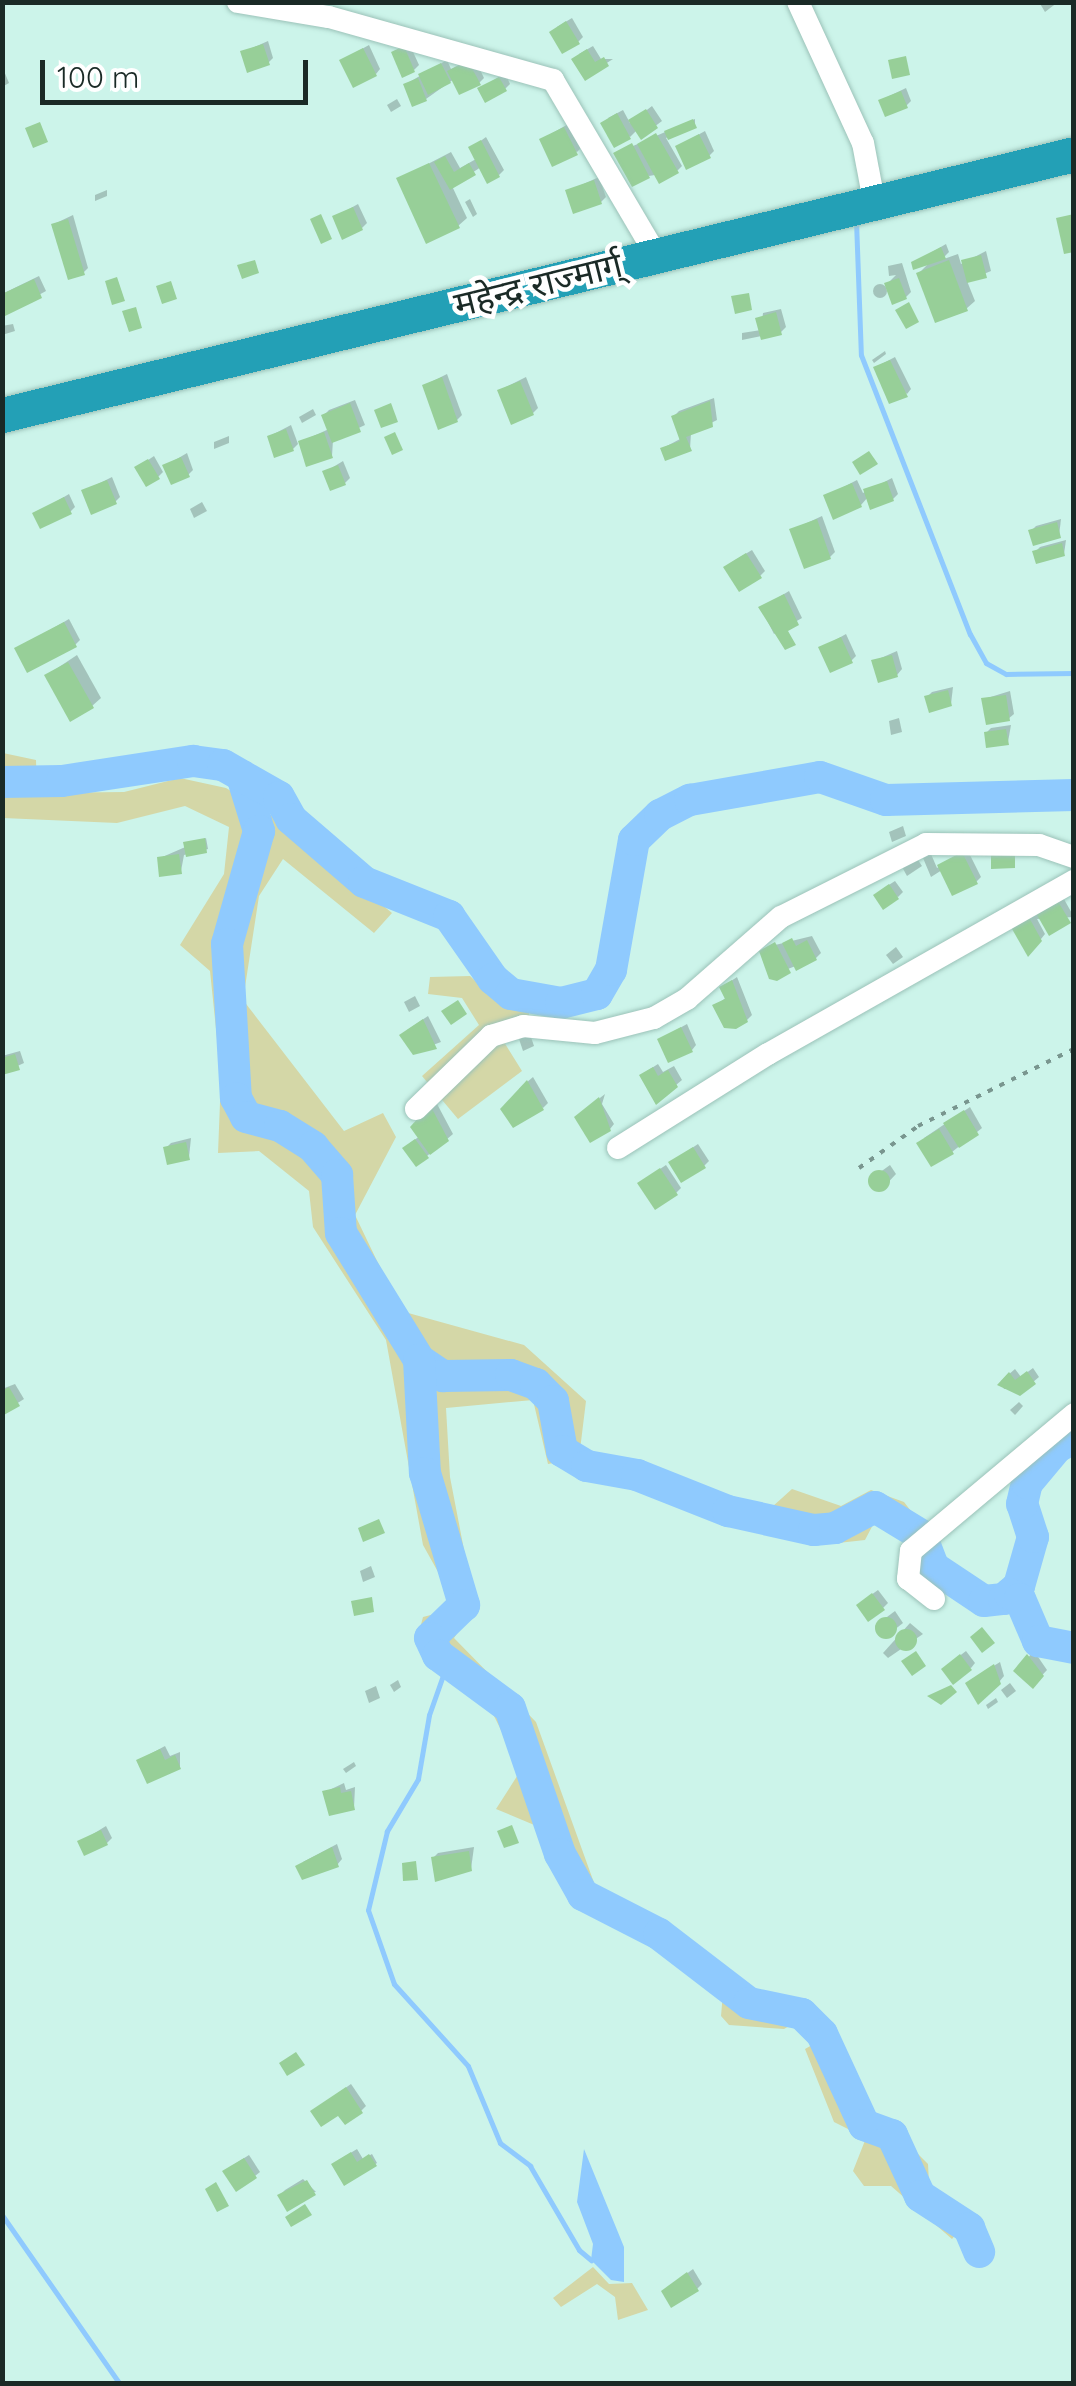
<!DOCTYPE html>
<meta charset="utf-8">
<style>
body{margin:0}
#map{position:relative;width:1076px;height:2386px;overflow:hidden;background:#ccf4ea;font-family:Quicksand,"Noto Sans Devanagari",sans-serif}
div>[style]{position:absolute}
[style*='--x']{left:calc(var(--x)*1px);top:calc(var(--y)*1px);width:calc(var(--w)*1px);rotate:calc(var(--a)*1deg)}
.green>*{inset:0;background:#d4d7a7}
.water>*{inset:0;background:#8fcafe}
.shadow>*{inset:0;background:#0003}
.round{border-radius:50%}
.stream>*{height:5px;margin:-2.5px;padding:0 2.5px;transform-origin:2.5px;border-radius:2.5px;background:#8fcafe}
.river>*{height:32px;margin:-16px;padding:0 16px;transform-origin:16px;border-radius:16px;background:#8fcafe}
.building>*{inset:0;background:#97cf98}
.path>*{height:4px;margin-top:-2px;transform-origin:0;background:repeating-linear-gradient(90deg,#79968f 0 5px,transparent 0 13px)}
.roads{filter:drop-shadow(0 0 2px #9bc2b8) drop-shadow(0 0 2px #9bc2b8)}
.minor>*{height:22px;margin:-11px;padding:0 11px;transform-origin:11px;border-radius:11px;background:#fff}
.highway>*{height:35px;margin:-17.5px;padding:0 17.5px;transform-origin:17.5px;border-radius:17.5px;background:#23a0b6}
span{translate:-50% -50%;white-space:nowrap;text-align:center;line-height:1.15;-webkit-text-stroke:9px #fff;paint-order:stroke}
.street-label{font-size:35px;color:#1a2a26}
.frame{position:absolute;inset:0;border:5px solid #1a2a26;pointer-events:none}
.scale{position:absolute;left:40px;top:60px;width:268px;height:45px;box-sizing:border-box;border:5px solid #1a2a26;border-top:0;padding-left:12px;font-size:30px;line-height:35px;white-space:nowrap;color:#1a2a26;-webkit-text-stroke:8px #fff;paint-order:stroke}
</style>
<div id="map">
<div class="green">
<i style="clip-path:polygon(3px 753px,36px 760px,37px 793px,124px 792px,180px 778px,226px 788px,282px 822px,392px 913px,374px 933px,283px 859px,259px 896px,243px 1000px,344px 1131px,383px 1113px,396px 1137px,355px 1215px,401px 1311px,524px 1345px,586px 1401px,579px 1458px,548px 1464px,533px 1400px,446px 1408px,450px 1477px,475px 1607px,454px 1638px,536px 1722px,597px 1891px,628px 1914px,622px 1931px,574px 1898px,544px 1852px,539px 1827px,496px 1809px,521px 1770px,487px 1702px,417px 1640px,423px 1617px,450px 1610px,447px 1588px,423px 1545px,386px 1340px,313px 1227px,309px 1191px,259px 1151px,218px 1153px,221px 1077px,210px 971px,180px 945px,224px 874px,229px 827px,185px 806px,117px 823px,3px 818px)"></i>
<i style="clip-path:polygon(470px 976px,498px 1002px,530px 1006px,528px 1021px,504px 1042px,522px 1071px,458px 1119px,422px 1076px,479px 1025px,462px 998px,428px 994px,430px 977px)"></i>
<i style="clip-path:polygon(792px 1489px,841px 1506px,871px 1490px,904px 1502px,921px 1524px,907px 1540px,876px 1519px,865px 1540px,811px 1546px,761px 1517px)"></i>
<i style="clip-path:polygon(734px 1985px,751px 1997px,769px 1996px,812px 2013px,784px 2029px,729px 2025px,721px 2016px,723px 1993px)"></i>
<i style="clip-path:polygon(828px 2036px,865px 2116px,899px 2135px,928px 2164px,929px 2183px,971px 2216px,952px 2239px,891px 2186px,864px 2186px,853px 2171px,866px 2138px,834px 2122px,805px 2049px)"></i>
<i style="clip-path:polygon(593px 2267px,609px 2284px,632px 2283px,648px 2310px,618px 2320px,615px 2297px,597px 2284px,561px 2307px,553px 2298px)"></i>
</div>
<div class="water">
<i style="clip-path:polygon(584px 2149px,624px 2247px,624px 2282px,611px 2280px,591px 2260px,593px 2244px,577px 2202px)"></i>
</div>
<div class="shadow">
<i style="clip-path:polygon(1039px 2px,1058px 2px,1045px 12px)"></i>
<i style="clip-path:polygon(572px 18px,583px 37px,578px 42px,557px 27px)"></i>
<i style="clip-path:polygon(268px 41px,273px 58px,268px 63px,243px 52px)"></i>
<i style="clip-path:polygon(409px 43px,419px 65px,414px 70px,394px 52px)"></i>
<i style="clip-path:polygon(369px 45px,380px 69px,376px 74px,342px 60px)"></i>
<i style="clip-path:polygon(593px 46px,601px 59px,613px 59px,585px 77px,579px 54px)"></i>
<i style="clip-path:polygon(474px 57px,484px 78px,479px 83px,454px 79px,426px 99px,406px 84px,447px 60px,451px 69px)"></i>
<i style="clip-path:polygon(4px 71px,9px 83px,2px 87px,2px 72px)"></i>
<i style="clip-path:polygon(505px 73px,510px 84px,505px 89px,480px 89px)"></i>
<i style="clip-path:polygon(906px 88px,911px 101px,906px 106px,881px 100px)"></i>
<i style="clip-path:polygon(397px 99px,401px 106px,391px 112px,387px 105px)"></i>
<i style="clip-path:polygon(652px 106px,662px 121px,642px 136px,637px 130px,630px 137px,608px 118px,623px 110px,630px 123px)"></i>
<i style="clip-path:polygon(695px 119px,695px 126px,666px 138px,682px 166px,677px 171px,649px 176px,617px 153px)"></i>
<i style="clip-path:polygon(570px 123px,582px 147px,577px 152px,542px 139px)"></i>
<i style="clip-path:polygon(705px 131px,714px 151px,709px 156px,678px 146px)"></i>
<i style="clip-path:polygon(486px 137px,504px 170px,499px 175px,481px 167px,452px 186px,467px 218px,458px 226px,399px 179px,451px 152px,460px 168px,476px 159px,471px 148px)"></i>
<i style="clip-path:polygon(599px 177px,606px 197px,601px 202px,568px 191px)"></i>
<i style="clip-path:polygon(107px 190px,107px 196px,95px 201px,95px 195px)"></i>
<i style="clip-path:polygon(470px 199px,477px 214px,473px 217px,465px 202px)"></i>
<i style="clip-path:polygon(358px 204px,367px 223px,362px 228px,335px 217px)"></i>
<i style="clip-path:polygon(73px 215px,88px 268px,83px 273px,54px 224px)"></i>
<i style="clip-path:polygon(946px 244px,949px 252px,941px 260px,958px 254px,961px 264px,986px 251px,991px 271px,967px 281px,975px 301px,966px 309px,919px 273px,931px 261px,913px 263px)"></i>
<i style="clip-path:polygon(902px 263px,911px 292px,906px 297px,887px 284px,896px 275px,889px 276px,888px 266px)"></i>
<i style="clip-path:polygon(39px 276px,46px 291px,6px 313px,2px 294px)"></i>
<i class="round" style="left:873px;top:284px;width:14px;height:14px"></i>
<i style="clip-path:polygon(781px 309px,786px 327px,781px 332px,742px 340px,742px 333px,761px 330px,763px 313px)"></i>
<i style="clip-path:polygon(13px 324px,15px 331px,2px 335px,2px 326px)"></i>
<i style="clip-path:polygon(885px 351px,886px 354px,874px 363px,872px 360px)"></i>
<i style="clip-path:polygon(895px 357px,911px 389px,907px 394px,876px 367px)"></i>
<i style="clip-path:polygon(447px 374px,462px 415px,457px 420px,425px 385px)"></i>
<i style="clip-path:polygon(526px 377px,538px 408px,533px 413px,500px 390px)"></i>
<i style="clip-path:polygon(714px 398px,717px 420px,691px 433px,690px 449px,663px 448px,682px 438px,674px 416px,679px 411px)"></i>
<i style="clip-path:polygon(355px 400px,365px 425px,333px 440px,332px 456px,300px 442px,329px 429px,324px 415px,329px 410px)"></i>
<i style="clip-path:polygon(313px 409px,316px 415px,302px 423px,299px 417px)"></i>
<i style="clip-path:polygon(291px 425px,298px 444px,293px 449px,270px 436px)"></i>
<i style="clip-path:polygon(229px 436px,229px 443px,214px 449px,214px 442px)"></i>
<i style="clip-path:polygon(187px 453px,193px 470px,188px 475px,165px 466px)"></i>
<i style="clip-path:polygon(154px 456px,163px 472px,158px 477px,138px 467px)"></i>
<i style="clip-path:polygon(343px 461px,350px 478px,345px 483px,325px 472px)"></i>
<i style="clip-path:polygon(112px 477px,120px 497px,115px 502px,84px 491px)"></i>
<i style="clip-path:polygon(892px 478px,898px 494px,893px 499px,868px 497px,861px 505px,826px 496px,857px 480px,863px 493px)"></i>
<i style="clip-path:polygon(69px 494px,75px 507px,70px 512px,35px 514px)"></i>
<i style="clip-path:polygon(202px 502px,207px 511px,194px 518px,190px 509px)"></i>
<i style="clip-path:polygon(822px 516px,835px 552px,830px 557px,792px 530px)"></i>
<i style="clip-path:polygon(1061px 519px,1059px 536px,1031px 531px,1036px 526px)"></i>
<i style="clip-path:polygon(1066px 540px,1064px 554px,1035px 552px,1040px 547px)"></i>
<i style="clip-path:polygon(752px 550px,765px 571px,760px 576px,732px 562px)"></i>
<i style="clip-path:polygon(789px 591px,802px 618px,774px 634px,761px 608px)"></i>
<i style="clip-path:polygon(69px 619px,80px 640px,75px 645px,17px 649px)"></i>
<i style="clip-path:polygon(846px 634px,856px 656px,851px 661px,821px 648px)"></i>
<i style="clip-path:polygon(897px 651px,902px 669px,897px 675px,874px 661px)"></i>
<i style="clip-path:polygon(77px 655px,101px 698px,92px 706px,47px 675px)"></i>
<i style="clip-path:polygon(953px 687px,951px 704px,927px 697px,932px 692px)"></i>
<i style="clip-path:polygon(1010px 691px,1014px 714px,1008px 719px,984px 699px)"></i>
<i style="clip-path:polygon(899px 718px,902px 732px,891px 735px,889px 721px)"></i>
<i style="clip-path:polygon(1011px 725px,1008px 742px,986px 733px,991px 728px)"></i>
<i style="clip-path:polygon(903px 826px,906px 836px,892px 842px,889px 832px)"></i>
<i style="clip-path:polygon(206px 838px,208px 849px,184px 855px,181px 871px,160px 858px)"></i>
<i style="clip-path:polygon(967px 849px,981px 877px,976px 882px,942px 870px,931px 877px,923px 858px,931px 854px,937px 868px)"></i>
<i style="clip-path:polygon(916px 857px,922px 866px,907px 876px,902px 867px)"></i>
<i style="clip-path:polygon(895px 881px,903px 892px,898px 897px,881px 890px)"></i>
<i style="clip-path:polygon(1060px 892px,1074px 917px,1037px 919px,1045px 934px,1029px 954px,1011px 922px)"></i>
<i style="clip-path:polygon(812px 936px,821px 953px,816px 958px,770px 976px,767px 947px)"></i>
<i style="clip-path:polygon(896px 947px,903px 957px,893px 964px,886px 955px)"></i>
<i style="clip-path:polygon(737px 977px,752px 1015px,747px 1020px,716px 1005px,727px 997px,722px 987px)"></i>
<i style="clip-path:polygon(415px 996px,420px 1006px,409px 1012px,404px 1002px)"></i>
<i style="clip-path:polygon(428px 1016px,441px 1042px,414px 1052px,407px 1030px)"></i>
<i style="clip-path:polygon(687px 1024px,696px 1045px,692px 1050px,660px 1039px)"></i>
<i style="clip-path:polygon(530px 1034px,534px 1046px,523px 1051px,519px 1039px)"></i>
<i style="clip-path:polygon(20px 1051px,24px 1063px,2px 1073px,2px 1056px)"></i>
<i style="clip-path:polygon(658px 1064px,663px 1072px,674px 1066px,682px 1080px,676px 1085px,647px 1071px)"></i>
<i style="clip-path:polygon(533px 1077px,548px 1103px,543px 1108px,519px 1089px)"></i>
<i style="clip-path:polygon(605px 1094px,602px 1104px,614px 1124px,610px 1129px,582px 1112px)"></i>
<i style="clip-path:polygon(436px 1102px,453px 1134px,427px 1156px,410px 1143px,420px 1136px,413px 1127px)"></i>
<i style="clip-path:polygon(970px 1107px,982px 1128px,952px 1152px,924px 1138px)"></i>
<i style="clip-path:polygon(191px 1138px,189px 1157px,166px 1148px,171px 1143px)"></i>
<i style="clip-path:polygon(698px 1144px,709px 1161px,704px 1166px,671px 1162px)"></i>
<i style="clip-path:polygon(666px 1165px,681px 1188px,676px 1193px,645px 1179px)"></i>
<i style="clip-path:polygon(890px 1165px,896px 1174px,881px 1190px,868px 1181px)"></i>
<i style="clip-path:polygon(1033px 1368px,1039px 1377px,1020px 1393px,1015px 1386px,1004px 1389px,1001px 1381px,1015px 1369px,1021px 1377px)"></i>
<i style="clip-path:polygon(15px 1384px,24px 1399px,2px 1413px,2px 1389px)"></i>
<i style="clip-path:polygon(1019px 1402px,1023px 1406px,1015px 1415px,1010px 1410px)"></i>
<i style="clip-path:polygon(371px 1566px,375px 1577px,363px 1582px,360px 1571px)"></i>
<i style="clip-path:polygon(878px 1590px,888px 1603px,883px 1608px,864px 1600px)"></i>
<i style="clip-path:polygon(895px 1611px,903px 1623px,884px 1638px,875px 1626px)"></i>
<i style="clip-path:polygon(910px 1623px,923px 1634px,888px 1658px,883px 1653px)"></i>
<i style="clip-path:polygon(966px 1651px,975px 1663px,971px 1668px,949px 1664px)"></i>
<i style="clip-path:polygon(1034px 1651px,1047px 1670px,1033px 1685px,1016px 1671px)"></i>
<i style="clip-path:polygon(1000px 1662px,1004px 1676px,999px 1682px,973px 1679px)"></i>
<i style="clip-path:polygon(398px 1680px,401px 1687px,394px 1692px,390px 1685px)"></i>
<i style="clip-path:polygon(1010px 1683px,1016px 1691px,1007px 1698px,1001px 1690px)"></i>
<i style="clip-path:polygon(376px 1686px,380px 1698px,369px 1703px,365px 1691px)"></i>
<i style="clip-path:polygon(996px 1698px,998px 1702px,988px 1709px,986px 1705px)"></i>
<i style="clip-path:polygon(165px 1746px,170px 1756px,180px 1752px,180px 1767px,139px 1760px)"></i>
<i style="clip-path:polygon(354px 1762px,356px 1766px,346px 1773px,343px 1769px)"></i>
<i style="clip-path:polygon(344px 1783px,346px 1790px,355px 1787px,354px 1808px,325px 1792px)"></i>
<i style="clip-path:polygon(106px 1826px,112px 1838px,107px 1843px,80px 1842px)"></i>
<i style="clip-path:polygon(337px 1844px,342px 1859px,337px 1865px,303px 1862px)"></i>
<i style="clip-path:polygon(474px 1847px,471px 1869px,433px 1858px,438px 1853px)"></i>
<i style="clip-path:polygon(351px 2084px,366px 2106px,361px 2111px,318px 2107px)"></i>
<i style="clip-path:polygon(357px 2149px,363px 2159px,372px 2154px,377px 2163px,366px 2170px,339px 2160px)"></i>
<i style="clip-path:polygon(249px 2155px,260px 2172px,255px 2176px,230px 2167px)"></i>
<i style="clip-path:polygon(303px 2179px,316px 2192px,280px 2195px,285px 2190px)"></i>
<i style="clip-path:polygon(693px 2269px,702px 2284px,697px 2289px,669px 2287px)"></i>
</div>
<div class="stream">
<i style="--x:856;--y:221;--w:134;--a:87.9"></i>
<i style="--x:861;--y:355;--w:300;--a:68.7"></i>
<i style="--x:970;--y:634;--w:33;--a:61"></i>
<i style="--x:986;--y:663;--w:23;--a:29"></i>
<i style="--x:1006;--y:674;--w:68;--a:-0.8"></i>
<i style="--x:448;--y:1661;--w:57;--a:109.4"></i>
<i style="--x:429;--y:1715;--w:65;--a:99.8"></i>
<i style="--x:418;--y:1779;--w:61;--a:120.8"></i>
<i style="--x:387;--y:1831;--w:81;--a:103.5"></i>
<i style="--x:368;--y:1910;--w:78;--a:70.6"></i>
<i style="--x:394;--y:1984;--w:110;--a:47.9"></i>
<i style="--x:468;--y:2066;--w:83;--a:67.4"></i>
<i style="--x:500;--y:2143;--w:38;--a:37"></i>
<i style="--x:530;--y:2166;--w:97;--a:59.7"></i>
<i style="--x:579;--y:2250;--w:16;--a:40"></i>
<i style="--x:2;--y:2215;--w:206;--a:55.1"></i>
</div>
<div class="river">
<i style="--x:242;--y:776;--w:58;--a:72.8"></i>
<i style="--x:259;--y:831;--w:117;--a:105.8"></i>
<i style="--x:227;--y:944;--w:154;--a:86.7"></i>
<i style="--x:236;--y:1098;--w:21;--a:62"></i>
<i style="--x:246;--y:1117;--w:35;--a:15"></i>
<i style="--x:280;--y:1126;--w:39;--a:32"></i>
<i style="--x:313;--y:1147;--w:37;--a:49"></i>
<i style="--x:337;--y:1175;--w:58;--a:86.1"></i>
<i style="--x:341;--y:1233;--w:149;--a:58.4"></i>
<i style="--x:419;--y:1360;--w:29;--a:34"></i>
<i style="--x:443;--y:1376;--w:68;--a:-0.8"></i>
<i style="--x:511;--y:1375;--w:27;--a:20"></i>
<i style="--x:536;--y:1384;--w:24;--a:45"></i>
<i style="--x:553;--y:1401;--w:51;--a:79.8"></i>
<i style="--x:562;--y:1451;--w:29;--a:31"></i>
<i style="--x:587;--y:1466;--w:51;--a:10.2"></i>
<i style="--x:637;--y:1475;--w:98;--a:21.6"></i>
<i style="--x:728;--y:1511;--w:88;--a:12.5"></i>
<i style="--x:814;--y:1530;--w:21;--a:-5"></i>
<i style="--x:835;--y:1528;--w:45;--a:-27.7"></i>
<i style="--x:875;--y:1507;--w:54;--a:31.3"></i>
<i style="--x:921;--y:1535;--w:34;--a:69"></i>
<i style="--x:933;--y:1567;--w:61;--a:33.7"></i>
<i style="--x:984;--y:1601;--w:20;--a:-6"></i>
<i style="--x:1004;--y:1599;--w:20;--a:-41"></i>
<i style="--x:1019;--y:1586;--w:51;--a:-74.1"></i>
<i style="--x:1033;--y:1537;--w:35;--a:-108"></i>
<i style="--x:1022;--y:1504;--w:22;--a:-77"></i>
<i style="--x:1027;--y:1483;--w:47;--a:-50.2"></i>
<i style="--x:1057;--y:1447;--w:19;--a:-28"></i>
<i style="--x:2;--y:782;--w:60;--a:-1"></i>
<i style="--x:62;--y:781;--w:133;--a:-8.7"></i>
<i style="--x:193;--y:761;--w:30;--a:8"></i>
<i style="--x:223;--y:765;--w:64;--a:29.7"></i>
<i style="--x:279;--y:797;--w:25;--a:61"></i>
<i style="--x:291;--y:819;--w:96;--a:40.8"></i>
<i style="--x:364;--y:882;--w:92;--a:21.8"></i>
<i style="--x:449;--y:916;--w:77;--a:55.1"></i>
<i style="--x:493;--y:979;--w:23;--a:40"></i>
<i style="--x:511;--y:994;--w:51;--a:10.2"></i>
<i style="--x:561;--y:1003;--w:37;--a:-14"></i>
<i style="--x:597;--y:994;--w:28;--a:-60"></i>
<i style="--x:611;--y:970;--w:132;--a:-80"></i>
<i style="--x:634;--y:840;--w:36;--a:-44"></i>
<i style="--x:660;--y:815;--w:34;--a:-27"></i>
<i style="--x:690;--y:800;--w:132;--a:-10"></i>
<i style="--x:820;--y:777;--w:70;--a:19.2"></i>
<i style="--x:886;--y:800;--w:188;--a:-1.5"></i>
<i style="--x:419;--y:1360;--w:113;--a:87"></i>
<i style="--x:425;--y:1473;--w:138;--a:73.5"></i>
<i style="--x:464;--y:1605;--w:47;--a:135.9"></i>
<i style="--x:430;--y:1638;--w:19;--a:65"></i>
<i style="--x:438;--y:1655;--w:89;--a:36.4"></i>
<i style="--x:510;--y:1708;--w:154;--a:71.1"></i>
<i style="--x:560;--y:1854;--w:47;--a:60.7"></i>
<i style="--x:583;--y:1895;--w:85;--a:27.2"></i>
<i style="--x:659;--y:1934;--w:113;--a:37.5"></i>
<i style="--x:749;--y:2003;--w:54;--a:11.7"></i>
<i style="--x:802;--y:2014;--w:28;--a:45"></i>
<i style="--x:822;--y:2034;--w:100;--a:65.2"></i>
<i style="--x:864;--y:2125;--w:30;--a:20"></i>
<i style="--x:892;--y:2135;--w:67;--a:65.3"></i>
<i style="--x:920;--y:2196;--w:59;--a:33.1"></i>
<i style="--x:969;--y:2228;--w:26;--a:67"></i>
<i style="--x:1010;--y:1594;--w:11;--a:27"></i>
<i style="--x:1020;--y:1599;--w:46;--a:66.8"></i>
<i style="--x:1038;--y:1641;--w:37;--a:11"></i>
</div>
<div class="building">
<i style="clip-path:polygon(566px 21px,580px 44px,562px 54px,549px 32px)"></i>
<i style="clip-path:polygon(263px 44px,270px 65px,247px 73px,240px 51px)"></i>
<i style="clip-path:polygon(404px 46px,415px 72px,402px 78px,391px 52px)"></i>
<i style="clip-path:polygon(363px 48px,377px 76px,353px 88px,339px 60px)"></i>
<i style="clip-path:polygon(587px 49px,595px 62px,604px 57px,609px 66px,585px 81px,571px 59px)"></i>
<i style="clip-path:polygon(906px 56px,910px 75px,892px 79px,888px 60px)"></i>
<i style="clip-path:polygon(468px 61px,481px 85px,459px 95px,447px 71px)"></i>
<i style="clip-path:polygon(441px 63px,451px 83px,428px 95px,418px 74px)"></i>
<i style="clip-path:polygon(499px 77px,507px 91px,485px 103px,477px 88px)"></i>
<i style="clip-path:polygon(418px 78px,427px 101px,412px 107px,403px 84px)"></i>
<i style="clip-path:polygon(901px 91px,908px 108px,885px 117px,878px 100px)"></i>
<i style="clip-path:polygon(646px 109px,658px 128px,641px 140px,628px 120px)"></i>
<i style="clip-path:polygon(617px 113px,631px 139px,614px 148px,600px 123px)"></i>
<i style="clip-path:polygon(693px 119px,697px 128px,668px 140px,664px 131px)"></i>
<i style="clip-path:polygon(40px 122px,48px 142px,33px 148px,25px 128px)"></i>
<i style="clip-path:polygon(564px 127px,578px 155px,552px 167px,539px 139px)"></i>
<i style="clip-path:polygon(656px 133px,679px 173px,659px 184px,637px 144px)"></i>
<i style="clip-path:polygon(699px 134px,711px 158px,686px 170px,675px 146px)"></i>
<i style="clip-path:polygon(481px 140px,500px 177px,487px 184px,468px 147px)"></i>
<i style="clip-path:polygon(632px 143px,650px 178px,632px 187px,613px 153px)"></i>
<i style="clip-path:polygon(445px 156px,454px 172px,469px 163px,476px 175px,450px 190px,434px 162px)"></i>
<i style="clip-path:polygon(429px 163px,460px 228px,426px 244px,396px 178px)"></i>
<i style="clip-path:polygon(594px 180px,602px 204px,573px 214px,565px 190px)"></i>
<i style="clip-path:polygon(353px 207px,363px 230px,342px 240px,332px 216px)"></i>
<i style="clip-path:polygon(321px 214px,332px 239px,321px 244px,310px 219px)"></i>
<i style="clip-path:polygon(1074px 214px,1074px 252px,1064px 254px,1056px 218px)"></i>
<i style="clip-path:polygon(68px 219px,85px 275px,68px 280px,51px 224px)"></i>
<i style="clip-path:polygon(941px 247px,946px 259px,913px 270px,911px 262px)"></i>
<i style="clip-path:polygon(981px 255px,987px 278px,967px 283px,961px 260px)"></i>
<i style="clip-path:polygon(255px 260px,259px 273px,242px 279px,237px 265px)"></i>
<i style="clip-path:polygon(949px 260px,968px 311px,935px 323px,916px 273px)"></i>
<i style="clip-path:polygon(117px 277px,125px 301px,112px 305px,105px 281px)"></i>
<i style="clip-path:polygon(899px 278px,907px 299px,892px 305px,884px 283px)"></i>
<i style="clip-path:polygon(34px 279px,42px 298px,5px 316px,2px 294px)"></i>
<i style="clip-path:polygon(171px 281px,177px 299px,162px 304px,156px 286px)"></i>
<i style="clip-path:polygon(749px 293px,752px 310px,735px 314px,731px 296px)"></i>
<i style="clip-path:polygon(909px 302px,919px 322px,906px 329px,895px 310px)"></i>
<i style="clip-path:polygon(136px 307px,142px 328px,129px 332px,122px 311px)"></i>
<i style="clip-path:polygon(776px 312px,782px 335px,761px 340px,755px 318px)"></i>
<i style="clip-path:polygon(890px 360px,908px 397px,889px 404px,873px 367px)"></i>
<i style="clip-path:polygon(442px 377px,458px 422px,438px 430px,422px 385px)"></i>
<i style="clip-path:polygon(520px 381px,534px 415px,511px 425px,497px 390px)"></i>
<i style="clip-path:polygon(710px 401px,713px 427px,686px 437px,692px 451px,665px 461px,660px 448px,680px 441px,671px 416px)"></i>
<i style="clip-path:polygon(350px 403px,361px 432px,332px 443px,321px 415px)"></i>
<i style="clip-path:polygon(391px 403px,398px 422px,381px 428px,374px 410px)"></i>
<i style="clip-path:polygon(286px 429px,294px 451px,274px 458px,267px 436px)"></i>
<i style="clip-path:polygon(324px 432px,333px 458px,306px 467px,298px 441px)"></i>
<i style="clip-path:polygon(395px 432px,403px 450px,392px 455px,384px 437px)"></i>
<i style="clip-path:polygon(869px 451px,878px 464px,860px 475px,852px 462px)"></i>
<i style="clip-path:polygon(181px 457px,190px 477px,171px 485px,162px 465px)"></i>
<i style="clip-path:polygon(148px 459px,160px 479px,146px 487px,134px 467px)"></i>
<i style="clip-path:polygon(338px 465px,346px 485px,330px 491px,322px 471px)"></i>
<i style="clip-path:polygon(107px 480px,117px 504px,91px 515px,81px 490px)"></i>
<i style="clip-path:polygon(887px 481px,894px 501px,870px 510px,863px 489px)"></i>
<i style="clip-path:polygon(852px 483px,862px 507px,833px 520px,823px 495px)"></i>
<i style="clip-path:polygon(64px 497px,72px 514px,40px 529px,32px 513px)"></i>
<i style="clip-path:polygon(817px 519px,831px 559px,804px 569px,789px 529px)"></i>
<i style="clip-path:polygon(1057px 522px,1061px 538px,1033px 546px,1028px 530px)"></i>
<i style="clip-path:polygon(1062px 543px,1065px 556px,1036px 564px,1032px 551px)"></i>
<i style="clip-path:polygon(746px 553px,762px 578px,739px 592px,723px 567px)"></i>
<i style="clip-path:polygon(784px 594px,799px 625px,788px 631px,796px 645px,785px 650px,758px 607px)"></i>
<i style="clip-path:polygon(64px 622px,77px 647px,27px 673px,14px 648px)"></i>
<i style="clip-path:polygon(841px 637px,853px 663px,830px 673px,818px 647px)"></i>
<i style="clip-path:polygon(892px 655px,898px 677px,878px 683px,871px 660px)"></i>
<i style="clip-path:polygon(68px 662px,94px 708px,70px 722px,44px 675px)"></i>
<i style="clip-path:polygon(948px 690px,952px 706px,929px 713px,924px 696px)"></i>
<i style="clip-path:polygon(1006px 695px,1010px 721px,986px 725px,981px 698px)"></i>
<i style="clip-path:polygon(1006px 729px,1009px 745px,986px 748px,984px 732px)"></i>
<i style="clip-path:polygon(205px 838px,207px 853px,186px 857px,183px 842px)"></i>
<i style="clip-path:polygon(991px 850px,1015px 850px,1015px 868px,991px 869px)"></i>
<i style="clip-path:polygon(962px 852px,978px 884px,952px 896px,937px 865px)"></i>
<i style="clip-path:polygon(179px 854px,182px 874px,159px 877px,157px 857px)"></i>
<i style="clip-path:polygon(889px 884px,899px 899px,883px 910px,873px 895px)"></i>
<i style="clip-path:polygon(1054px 895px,1071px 923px,1049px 936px,1033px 908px)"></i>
<i style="clip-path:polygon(1026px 912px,1042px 941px,1028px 957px,1008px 922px)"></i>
<i style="clip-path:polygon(792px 938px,796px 946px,807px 940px,817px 960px,796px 971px,782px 943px)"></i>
<i style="clip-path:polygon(775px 942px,791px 973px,777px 981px,769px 979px,759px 951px)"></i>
<i style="clip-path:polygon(732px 980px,748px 1022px,736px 1029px,724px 1028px,712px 1005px,725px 999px,719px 987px)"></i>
<i style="clip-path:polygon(458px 1000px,467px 1014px,451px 1025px,441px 1011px)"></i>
<i style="clip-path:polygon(423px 1019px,437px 1049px,413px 1055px,399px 1035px)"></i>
<i style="clip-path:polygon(681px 1027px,693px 1052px,668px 1063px,657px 1039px)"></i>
<i style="clip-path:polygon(15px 1054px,20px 1070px,2px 1075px,2px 1058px)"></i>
<i style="clip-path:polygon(653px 1067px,658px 1076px,668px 1070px,678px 1087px,656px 1105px,639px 1075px)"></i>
<i style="clip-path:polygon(527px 1080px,544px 1110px,513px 1128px,500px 1109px)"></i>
<i style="clip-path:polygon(599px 1097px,611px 1131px,590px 1143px,574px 1117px)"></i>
<i style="clip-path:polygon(430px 1105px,449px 1141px,430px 1155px,410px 1127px)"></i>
<i style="clip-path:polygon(964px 1110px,979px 1135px,959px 1148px,943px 1123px)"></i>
<i style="clip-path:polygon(939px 1129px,954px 1154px,931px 1167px,916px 1143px)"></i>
<i style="clip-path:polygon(415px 1139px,429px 1158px,416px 1167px,402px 1148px)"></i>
<i style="clip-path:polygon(186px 1142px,190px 1160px,167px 1165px,163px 1147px)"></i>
<i style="clip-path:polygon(693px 1147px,706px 1168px,681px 1183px,668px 1162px)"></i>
<i style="clip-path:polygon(660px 1168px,678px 1195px,655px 1210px,637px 1183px)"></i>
<i class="round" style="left:868px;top:1170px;width:22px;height:22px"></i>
<i style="clip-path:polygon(1027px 1371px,1036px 1384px,1020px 1396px,997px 1385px,1009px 1372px,1015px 1380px)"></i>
<i style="clip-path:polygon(9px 1387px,20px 1406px,2px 1416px,2px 1391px)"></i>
<i style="clip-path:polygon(379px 1519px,385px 1533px,363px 1542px,358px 1528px)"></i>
<i style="clip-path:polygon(872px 1593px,885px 1610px,868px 1622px,856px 1605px)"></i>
<i style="clip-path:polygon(372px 1597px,374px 1612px,354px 1616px,351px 1601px)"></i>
<i class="round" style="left:875px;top:1617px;width:22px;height:22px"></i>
<i style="clip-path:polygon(982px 1627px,995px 1643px,982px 1653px,970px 1637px)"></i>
<i class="round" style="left:895px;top:1629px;width:22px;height:22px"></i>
<i style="clip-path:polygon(916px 1651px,926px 1666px,912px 1676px,901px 1661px)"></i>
<i style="clip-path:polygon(960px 1654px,972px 1670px,953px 1685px,941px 1669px)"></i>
<i style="clip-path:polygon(1027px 1654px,1044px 1676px,1033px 1689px,1013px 1671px)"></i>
<i style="clip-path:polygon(994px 1664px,1001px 1684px,978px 1705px,965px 1683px)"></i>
<i style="clip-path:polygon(951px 1685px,957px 1692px,941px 1705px,927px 1696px)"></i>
<i style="clip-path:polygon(160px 1749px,165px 1760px,175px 1755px,181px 1769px,147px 1784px,136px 1760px)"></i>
<i style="clip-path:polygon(340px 1787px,341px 1793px,351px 1791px,355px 1810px,329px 1816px,322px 1791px)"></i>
<i style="clip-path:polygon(512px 1825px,519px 1843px,504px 1848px,497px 1831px)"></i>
<i style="clip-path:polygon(101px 1830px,108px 1845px,84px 1856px,77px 1841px)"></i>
<i style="clip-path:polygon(332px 1847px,339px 1867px,302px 1880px,295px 1866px)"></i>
<i style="clip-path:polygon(469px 1851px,472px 1871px,435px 1882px,431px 1857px)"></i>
<i style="clip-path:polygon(416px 1861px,418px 1880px,403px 1881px,402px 1863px)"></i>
<i style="clip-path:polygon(296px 2052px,305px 2065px,287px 2076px,279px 2063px)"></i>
<i style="clip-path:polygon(346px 2087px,363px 2113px,345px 2125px,338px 2116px,321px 2127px,310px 2111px)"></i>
<i style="clip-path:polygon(351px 2152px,357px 2162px,369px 2154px,377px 2166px,344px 2186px,331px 2164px)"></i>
<i style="clip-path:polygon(244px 2158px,257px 2178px,236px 2192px,222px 2171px)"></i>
<i style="clip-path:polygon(307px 2180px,316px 2195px,287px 2212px,277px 2195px)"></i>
<i style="clip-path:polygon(216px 2182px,229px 2206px,217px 2212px,205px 2189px)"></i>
<i style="clip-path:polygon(305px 2204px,312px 2215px,291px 2227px,285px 2217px)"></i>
<i style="clip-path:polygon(687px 2272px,699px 2291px,671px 2308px,661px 2291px)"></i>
</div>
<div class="path">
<i style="--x:859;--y:1168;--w:72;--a:-35.4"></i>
<i style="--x:918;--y:1126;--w:174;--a:-26.3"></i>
</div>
<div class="roads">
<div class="minor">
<i style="--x:238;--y:2;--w:92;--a:9.4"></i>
<i style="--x:329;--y:17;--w:233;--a:15.7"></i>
<i style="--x:553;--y:80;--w:203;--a:59.5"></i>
<i style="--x:798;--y:2;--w:155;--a:65.3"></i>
<i style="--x:863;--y:143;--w:59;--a:79.3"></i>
<i style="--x:416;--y:1109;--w:105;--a:-44.2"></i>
<i style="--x:491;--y:1036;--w:34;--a:-17"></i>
<i style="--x:523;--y:1026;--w:72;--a:5.6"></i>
<i style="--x:595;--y:1033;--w:61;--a:-14.3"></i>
<i style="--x:654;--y:1018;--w:39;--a:-30"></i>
<i style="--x:688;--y:998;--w:123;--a:-41.1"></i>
<i style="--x:781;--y:917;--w:162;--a:-26.7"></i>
<i style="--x:926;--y:844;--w:113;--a:0.5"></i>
<i style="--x:1039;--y:845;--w:37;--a:19"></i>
<i style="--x:618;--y:1148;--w:177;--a:-32.1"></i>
<i style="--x:768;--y:1054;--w:352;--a:-29.5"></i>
<i style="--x:934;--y:1599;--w:33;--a:-142"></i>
<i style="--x:908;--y:1579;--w:28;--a:-84"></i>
<i style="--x:911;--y:1551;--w:213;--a:-40"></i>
</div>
<div class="highway">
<i style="--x:2;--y:415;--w:1103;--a:-13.68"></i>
</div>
</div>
<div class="street-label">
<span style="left:538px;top:284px;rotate:-14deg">महेन्द्र राज्मार्ग्</span>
</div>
<div class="frame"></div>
<div class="scale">100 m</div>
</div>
